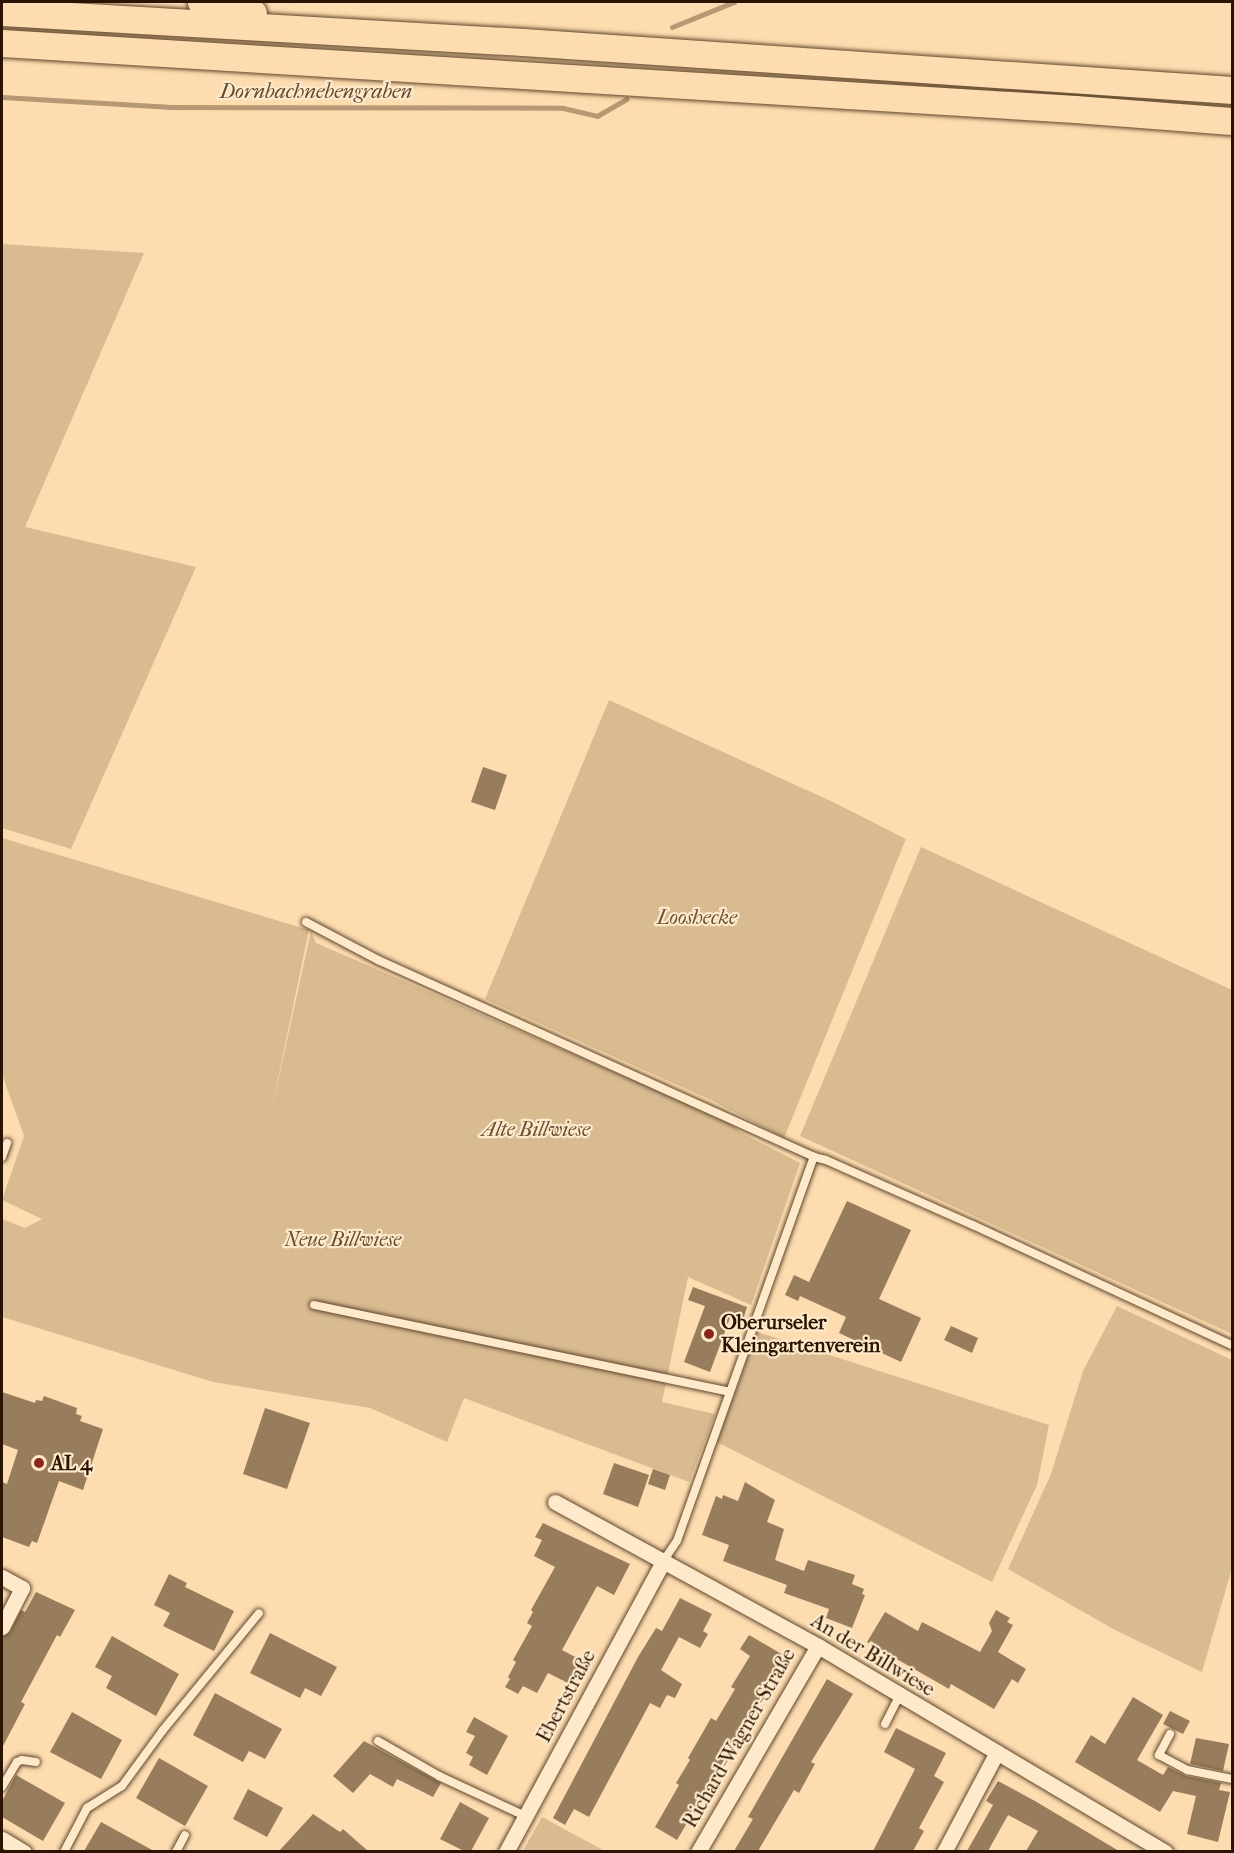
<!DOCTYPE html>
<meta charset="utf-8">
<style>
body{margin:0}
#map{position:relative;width:1234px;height:1853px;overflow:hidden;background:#fdddaf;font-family:"IM FELL French Canon",serif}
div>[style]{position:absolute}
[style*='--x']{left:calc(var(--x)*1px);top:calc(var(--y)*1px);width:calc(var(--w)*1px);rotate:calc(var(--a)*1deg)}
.green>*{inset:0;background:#d9bb91}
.stream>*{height:5px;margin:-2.5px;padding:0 2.5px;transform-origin:2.5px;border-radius:2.5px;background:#b59974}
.building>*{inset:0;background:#977d5b}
.roads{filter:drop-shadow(0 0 2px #5e462c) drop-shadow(0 0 2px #5e462c)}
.service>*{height:8px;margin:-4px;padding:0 4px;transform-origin:4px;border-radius:4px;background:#fee9cb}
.minor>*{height:15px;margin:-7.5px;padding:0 7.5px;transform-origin:7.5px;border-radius:7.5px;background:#fee9cb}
.motorway>*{height:27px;margin:-13.5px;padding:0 13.5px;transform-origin:13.5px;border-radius:13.5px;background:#fdddaf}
.dots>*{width:16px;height:16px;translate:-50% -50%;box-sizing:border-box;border:3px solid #fee9cb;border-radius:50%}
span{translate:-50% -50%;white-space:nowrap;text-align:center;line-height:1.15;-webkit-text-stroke:4.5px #fee9cb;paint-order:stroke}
.park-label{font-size:20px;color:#674e33;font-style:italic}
.poi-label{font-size:20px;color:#291401;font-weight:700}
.left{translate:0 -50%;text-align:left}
.street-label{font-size:20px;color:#291401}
.water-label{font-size:21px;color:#61492f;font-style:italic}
.frame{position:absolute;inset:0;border:3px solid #291401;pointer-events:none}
</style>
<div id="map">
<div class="green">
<i style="clip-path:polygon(2px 244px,144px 253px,25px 527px,196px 567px,71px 849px,2px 828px)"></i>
<i style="clip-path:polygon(609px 700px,835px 803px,906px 839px,784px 1138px,711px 1100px,485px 999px)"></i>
<i style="clip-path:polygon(2px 838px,309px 930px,269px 1122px,311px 931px,316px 943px,730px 1122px,740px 1132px,800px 1163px,751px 1305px,688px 1277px,662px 1402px,715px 1414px,689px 1482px,464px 1398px,447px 1442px,370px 1408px,213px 1382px,2px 1317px,2px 1219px,25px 1228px,42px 1219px,2px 1200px,24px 1136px,2px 1074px)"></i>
<i style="clip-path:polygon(921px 847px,1232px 990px,1232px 1334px,800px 1136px)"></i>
<i style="clip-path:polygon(1117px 1306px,1232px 1360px,1232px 1568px,1202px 1672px,1115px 1630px,1008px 1569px,1051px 1474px,1083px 1371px)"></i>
<i style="clip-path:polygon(757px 1332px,1049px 1425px,1037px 1485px,992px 1582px,717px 1442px)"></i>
<i style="clip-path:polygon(542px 1817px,605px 1851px,523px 1851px)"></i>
</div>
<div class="stream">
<i style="--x:672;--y:27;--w:67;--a:-22"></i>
<i style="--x:2;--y:97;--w:166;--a:3.4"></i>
<i style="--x:168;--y:107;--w:395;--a:0.1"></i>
<i style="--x:563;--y:108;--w:35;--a:13"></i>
<i style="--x:597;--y:116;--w:34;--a:-30"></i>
</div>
<div class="building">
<i style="clip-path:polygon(483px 767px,507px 775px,495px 810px,471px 802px)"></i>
<i style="clip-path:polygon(847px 1201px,911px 1230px,879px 1299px,921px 1318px,901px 1362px,839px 1333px,846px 1317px,800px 1296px,798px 1301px,785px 1295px,794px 1275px,809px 1282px)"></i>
<i style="clip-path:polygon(693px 1287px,747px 1307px,743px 1320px,731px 1315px,710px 1372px,684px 1362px,705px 1306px,688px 1300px)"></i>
<i style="clip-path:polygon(951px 1326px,978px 1338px,972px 1353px,944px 1340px)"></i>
<i style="clip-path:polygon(2px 1392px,35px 1403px,36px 1400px,42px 1401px,44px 1396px,77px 1408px,76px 1414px,82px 1416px,80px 1421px,103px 1429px,83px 1490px,59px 1481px,37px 1543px,32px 1541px,29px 1547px,2px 1537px,2px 1482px,7px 1484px,18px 1450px,2px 1444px)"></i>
<i style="clip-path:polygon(265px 1408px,310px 1423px,287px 1489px,243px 1474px)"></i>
<i style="clip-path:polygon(614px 1463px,649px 1475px,638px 1507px,603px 1494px)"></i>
<i style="clip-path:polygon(653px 1469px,670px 1475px,665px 1490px,648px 1484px)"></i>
<i style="clip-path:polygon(745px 1482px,775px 1500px,767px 1522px,784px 1529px,775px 1560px,804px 1571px,808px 1560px,855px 1575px,852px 1584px,864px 1589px,862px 1594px,865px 1595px,852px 1628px,826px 1618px,829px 1609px,784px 1593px,787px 1585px,723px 1561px,729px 1545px,702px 1535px,716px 1496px,722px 1499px,723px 1495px,738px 1501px)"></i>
<i style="clip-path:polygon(543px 1523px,630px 1564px,614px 1595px,597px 1586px,562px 1650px,581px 1660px,568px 1683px,548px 1673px,537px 1693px,523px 1686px,518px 1694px,505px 1687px,510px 1679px,508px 1677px,516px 1662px,513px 1660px,532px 1626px,527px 1623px,533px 1612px,531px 1610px,555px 1567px,534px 1556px,542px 1540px,535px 1537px)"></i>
<i style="clip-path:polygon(169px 1574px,187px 1583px,185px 1587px,234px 1611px,214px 1651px,163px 1626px,170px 1613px,154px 1605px)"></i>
<i style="clip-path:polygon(36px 1592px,75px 1610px,60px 1637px,57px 1635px,21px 1702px,25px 1704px,2px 1748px,2px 1637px,10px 1632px,21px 1610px,25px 1612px)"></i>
<i style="clip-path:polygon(680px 1598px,712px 1614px,703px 1631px,708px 1634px,700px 1648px,679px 1637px,661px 1670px,682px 1684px,675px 1698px,667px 1695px,660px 1708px,650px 1703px,589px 1817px,574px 1809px,565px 1825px,553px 1818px,638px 1657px,656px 1628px,662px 1631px)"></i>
<i style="clip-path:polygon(996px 1610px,1010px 1618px,1007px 1622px,1013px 1625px,998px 1652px,1026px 1669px,1018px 1683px,1012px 1679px,994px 1709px,951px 1684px,949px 1689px,867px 1642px,885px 1612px,918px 1631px,922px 1622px,980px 1652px,992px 1631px,989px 1623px)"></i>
<i style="clip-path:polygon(270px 1633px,337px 1667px,321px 1696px,305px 1688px,300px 1698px,250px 1673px)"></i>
<i style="clip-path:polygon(749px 1635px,785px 1656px,677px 1840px,655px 1827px,679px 1785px,676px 1783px,690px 1760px,688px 1758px,711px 1718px,716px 1721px,735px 1689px,731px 1687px,750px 1656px,740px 1649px)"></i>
<i style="clip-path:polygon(112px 1636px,179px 1674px,156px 1716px,106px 1688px,112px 1676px,95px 1667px)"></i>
<i style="clip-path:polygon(827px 1679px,853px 1694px,811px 1762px,815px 1764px,799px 1793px,794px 1790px,758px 1851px,734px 1851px,753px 1819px,748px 1817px)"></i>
<i style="clip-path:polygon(215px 1693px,282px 1729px,265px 1759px,249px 1751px,243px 1762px,193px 1735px)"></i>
<i style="clip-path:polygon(1133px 1697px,1163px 1715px,1137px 1760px,1163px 1775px,1168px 1767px,1186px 1776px,1221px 1783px,1219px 1790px,1230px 1792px,1218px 1842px,1187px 1834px,1196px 1796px,1173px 1791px,1160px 1812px,1075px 1762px,1091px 1735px,1105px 1744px)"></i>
<i style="clip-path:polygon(1170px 1711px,1190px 1721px,1183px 1734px,1163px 1724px)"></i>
<i style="clip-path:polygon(72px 1712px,122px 1740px,101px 1779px,50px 1752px)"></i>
<i style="clip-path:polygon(474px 1717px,508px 1736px,487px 1775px,469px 1765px,473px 1757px,466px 1753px,475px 1736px,466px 1732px)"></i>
<i style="clip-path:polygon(896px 1728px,946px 1753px,934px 1776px,944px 1782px,919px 1828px,924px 1831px,913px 1851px,873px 1851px,915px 1769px,884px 1752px)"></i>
<i style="clip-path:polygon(1196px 1738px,1229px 1744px,1223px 1771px,1190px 1764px)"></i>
<i style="clip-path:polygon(364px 1741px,441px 1783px,433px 1797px,397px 1779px,393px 1787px,370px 1774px,353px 1793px,333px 1776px)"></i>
<i style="clip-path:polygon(159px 1758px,208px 1786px,185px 1826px,136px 1798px)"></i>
<i style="clip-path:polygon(16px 1775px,65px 1803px,43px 1841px,2px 1817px,2px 1801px)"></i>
<i style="clip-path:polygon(998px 1781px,1035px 1801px,1119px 1851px,1026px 1851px,1038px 1831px,1008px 1815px,988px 1851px,967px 1851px,993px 1805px,986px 1801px)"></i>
<i style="clip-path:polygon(248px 1789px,283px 1808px,267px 1837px,233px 1819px)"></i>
<i style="clip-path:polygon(460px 1802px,489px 1818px,471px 1851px,464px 1851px,440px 1839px)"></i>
<i style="clip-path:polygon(313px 1814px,340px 1832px,343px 1829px,368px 1851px,279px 1851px)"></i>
<i style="clip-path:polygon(101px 1822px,154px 1851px,84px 1851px)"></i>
</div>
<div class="roads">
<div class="service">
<i style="--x:306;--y:922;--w:81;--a:27.8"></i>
<i style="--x:378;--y:960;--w:478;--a:24.3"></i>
<i style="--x:814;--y:1157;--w:12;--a:14"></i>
<i style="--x:826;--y:1160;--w:161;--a:23.9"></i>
<i style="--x:973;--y:1225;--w:285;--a:24.9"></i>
<i style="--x:2;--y:1157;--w:15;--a:-70"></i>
<i style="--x:314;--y:1305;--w:424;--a:11.8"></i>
<i style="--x:664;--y:1560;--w:23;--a:-56"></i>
<i style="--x:677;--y:1541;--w:408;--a:-70.4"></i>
<i style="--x:885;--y:1724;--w:33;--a:-63"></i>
<i style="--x:1170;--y:1734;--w:24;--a:118"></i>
<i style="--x:1159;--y:1755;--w:32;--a:28"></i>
<i style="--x:1187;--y:1770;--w:46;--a:11.3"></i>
<i style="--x:378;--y:1741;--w:70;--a:29.8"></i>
<i style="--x:439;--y:1776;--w:95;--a:24.9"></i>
<i style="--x:2;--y:1787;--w:29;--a:-59"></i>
<i style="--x:17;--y:1762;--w:5;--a:-22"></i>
<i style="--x:22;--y:1760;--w:14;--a:8"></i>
<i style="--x:64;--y:1852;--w:50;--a:-62.4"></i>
<i style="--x:87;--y:1808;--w:41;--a:-32.2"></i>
<i style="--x:122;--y:1786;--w:69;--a:-53.8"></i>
<i style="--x:163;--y:1730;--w:151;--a:-50.6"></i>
<i style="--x:176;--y:1852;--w:19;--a:-62"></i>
</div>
<div class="minor">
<i style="--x:555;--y:1502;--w:300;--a:28.7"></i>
<i style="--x:818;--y:1646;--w:404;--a:30.7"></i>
<i style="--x:2;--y:1577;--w:23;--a:29"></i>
<i style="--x:22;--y:1588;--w:44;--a:117.1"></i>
<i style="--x:2;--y:1839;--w:26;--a:31"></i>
<i style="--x:506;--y:1852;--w:332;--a:-61.6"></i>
<i style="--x:698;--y:1852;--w:238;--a:-59.8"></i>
<i style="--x:944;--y:1852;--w:113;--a:-62.1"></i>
</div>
<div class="motorway">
<i style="--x:201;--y:2;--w:53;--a:11.9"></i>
<i style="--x:2;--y:12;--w:522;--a:3.3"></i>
<i style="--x:523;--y:42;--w:711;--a:3.87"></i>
<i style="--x:2;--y:43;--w:1075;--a:3.52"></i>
<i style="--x:1075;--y:109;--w:157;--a:4.4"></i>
</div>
</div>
<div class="dots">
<i style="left:709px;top:1334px;background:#8f2418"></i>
<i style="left:39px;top:1463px;background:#8f2418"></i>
</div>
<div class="park-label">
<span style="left:697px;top:917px">Looshecke</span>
<span style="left:536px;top:1129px">Alte Billwiese</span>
<span style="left:343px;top:1239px">Neue Billwiese</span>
</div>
<div class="poi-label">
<span class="left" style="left:721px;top:1334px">Oberurseler<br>Kleingartenverein</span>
<span class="left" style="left:51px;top:1463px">AL 4</span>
</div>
<div class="street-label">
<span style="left:873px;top:1655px;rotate:31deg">An der Billwiese</span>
<span style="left:566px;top:1696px;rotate:-62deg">Ebertstraße</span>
<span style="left:739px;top:1738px;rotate:-60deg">Richard-Wagner-Straße</span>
</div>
<div class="water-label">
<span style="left:316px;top:91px">Dornbachnebengraben</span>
</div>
<div class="frame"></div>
</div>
